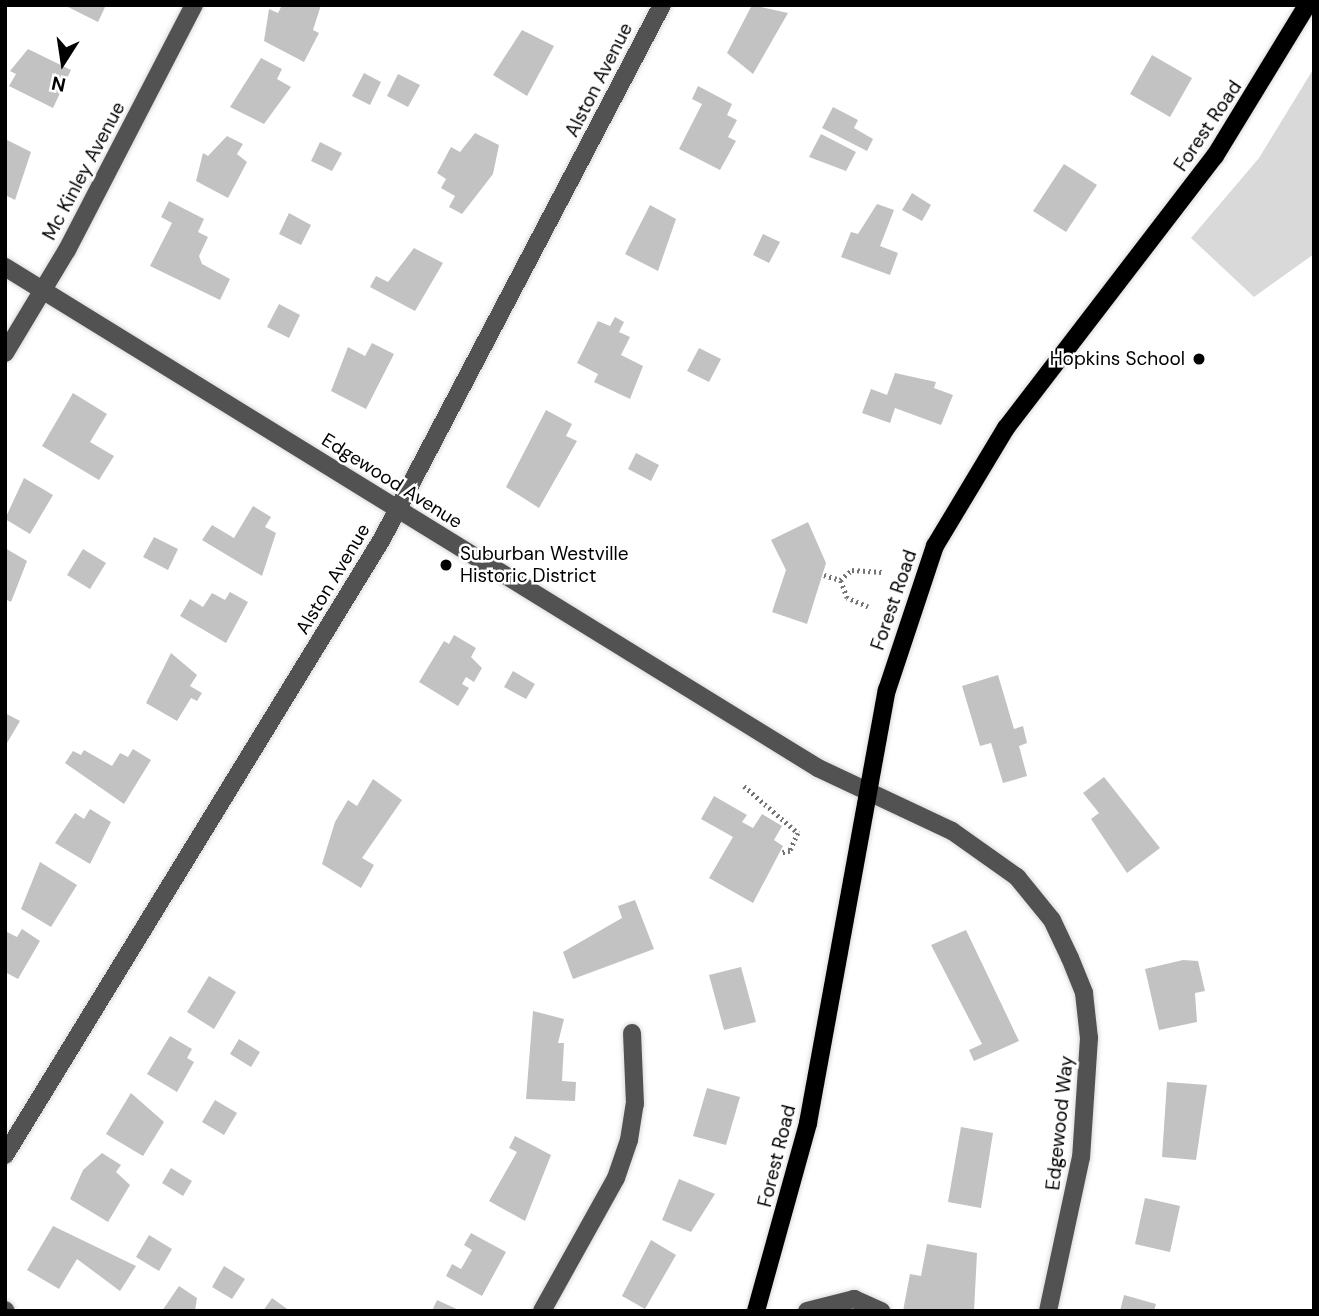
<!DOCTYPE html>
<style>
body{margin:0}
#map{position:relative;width:1319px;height:1316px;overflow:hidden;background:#fff;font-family:"DM Sans",sans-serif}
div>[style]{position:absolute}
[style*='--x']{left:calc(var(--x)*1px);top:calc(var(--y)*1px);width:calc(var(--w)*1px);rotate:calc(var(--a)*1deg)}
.green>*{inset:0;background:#d9d9d9}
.building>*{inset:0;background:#c2c2c2}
.path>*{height:4.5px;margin-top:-2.25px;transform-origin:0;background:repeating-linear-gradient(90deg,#747474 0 2px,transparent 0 5.5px)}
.roads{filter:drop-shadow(0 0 2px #dbdbdb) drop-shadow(0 0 2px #dbdbdb)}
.minor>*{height:18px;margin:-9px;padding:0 9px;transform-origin:9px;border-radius:9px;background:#525252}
.major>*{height:18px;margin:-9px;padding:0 9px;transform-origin:9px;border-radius:9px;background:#000}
.dots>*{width:19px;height:19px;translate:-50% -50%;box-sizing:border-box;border:4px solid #fff;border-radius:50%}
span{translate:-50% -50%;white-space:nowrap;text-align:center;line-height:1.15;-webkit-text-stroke:5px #fff;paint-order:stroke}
.street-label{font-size:19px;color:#000}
.poi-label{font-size:19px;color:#000}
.right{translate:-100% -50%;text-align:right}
.left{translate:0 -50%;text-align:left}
.frame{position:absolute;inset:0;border:7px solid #000;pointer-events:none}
.north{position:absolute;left:28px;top:28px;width:70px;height:70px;-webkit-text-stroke:5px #fff;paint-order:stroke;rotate:192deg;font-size:19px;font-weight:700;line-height:28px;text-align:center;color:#000}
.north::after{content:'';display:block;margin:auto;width:24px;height:32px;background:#000;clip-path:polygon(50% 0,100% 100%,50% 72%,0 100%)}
</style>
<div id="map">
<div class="green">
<i style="clip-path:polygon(1314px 68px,1314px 254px,1254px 297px,1191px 238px,1259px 158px)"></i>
</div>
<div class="building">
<i style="clip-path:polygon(64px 5px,106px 5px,98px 22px)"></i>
<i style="clip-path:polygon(282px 5px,321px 5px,313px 30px,319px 33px,304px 62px,264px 41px,269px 9px,278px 13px)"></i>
<i style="clip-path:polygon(752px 5px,788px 13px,753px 74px,727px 53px)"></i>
<i style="clip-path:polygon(522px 30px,554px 46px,527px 96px,493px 75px)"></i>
<i style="clip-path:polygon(28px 49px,71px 70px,53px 108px,9px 86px,16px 74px,10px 71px)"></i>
<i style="clip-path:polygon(1152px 55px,1192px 78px,1170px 117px,1130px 94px)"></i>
<i style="clip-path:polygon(261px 58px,282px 69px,277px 79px,291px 87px,264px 124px,230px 107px)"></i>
<i style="clip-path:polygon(364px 73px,381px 82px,370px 105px,352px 96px)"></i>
<i style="clip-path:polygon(398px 74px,420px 85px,408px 107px,387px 96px)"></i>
<i style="clip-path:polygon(698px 86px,732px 104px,727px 115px,737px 120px,728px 137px,736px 141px,720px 170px,679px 149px,702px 104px,692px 99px)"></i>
<i style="clip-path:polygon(833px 107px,858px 120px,854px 128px,873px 139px,867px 151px,822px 128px)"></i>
<i style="clip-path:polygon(475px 133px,499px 145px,493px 174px,462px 214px,449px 207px,455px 196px,441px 188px,446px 179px,437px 173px,451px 147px,460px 152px)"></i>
<i style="clip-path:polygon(821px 134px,856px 152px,846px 171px,809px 157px)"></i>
<i style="clip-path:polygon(227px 136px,243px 144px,237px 154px,247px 162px,228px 198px,196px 181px,203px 153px,208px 156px)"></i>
<i style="clip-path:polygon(5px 139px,31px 152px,15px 200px,5px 195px)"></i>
<i style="clip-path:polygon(320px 142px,342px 153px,332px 171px,311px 161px)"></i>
<i style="clip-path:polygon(1064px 164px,1097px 185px,1066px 232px,1033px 211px)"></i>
<i style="clip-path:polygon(912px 193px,931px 205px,922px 221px,902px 210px)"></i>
<i style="clip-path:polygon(169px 201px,204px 219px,198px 232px,208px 237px,199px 256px,202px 264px,230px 279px,220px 300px,150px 266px,172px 223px,161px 217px)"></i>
<i style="clip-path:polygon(877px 204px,894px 210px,880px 246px,898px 253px,890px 275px,841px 257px,851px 232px,858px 234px)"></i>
<i style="clip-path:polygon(650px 205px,676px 219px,658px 271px,625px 254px)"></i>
<i style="clip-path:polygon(289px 213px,311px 225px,301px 245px,279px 234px)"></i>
<i style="clip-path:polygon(763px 234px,780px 242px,769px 263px,753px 255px)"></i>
<i style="clip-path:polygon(414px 248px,443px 263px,415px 311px,370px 287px,376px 276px,388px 282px)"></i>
<i style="clip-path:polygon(279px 304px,300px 315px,289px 338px,267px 327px)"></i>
<i style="clip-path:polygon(615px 317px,624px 322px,619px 332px,630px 337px,621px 355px,643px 366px,630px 399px,594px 382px,598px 374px,577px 363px,598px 321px,610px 326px)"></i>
<i style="clip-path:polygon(372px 343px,394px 354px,366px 409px,331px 391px,348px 347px,365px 356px)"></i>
<i style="clip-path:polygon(699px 348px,721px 359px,709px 382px,687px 371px)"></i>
<i style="clip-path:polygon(895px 373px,936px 382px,934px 388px,953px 395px,941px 425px,895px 408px,890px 423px,862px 413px,871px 389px,887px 395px)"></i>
<i style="clip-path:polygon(73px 393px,107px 414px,90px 442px,114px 456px,99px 480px,42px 446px)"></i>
<i style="clip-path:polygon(546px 410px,572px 424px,566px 436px,577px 441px,539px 508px,506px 487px)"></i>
<i style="clip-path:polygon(636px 453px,659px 465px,651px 481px,628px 469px)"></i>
<i style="clip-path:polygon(24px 478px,53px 495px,30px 534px,5px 519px)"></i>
<i style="clip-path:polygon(253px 506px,271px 517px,265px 527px,276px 533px,262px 576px,202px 540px,212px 525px,234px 538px)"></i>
<i style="clip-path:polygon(808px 522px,826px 563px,807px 624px,772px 612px,786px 570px,771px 540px)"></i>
<i style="clip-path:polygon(154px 537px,178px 549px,168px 570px,143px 557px)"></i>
<i style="clip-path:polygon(5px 548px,27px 561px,11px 602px,5px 599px)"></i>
<i style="clip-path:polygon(83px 549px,106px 563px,90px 589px,67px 575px)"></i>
<i style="clip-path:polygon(230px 592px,248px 602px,226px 643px,180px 616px,190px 599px,203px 607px,212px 593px,225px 600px)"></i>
<i style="clip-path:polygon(454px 635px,476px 648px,471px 657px,482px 668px,474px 682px,466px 677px,462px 684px,469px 688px,458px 706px,419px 682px,444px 641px,449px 644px)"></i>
<i style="clip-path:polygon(171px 653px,197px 675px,190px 686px,202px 693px,197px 701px,191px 698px,177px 721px,146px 703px)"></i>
<i style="clip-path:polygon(513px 671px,535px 684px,526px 699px,504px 687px)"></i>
<i style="clip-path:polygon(998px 675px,1014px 729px,1023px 726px,1027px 743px,1019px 746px,1027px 776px,1003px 783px,991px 743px,980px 746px,962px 686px)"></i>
<i style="clip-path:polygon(5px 713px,20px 721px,7px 743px,5px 742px)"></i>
<i style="clip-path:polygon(133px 749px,151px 760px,124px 804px,65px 763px,73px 751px,81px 755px,84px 750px,112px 766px,120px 753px,128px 757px)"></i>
<i style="clip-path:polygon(1104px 777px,1160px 848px,1127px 873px,1091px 819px,1099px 813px,1083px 793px)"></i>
<i style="clip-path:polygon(373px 779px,402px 800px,362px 858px,374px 865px,361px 888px,322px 864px,335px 822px,348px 800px,357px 806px)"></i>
<i style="clip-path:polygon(714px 796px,747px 815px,742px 822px,753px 828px,762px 814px,782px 826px,774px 840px,783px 846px,753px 903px,709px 878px,733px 837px,701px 819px)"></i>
<i style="clip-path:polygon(90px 809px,111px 822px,90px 864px,55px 843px,75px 813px,84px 819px)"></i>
<i style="clip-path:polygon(40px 862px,77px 885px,51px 927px,21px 909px)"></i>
<i style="clip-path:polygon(635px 900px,654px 949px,573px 979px,563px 952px,622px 918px,618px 906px)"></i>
<i style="clip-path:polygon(22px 929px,40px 941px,18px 979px,5px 972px,5px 931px,17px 937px)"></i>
<i style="clip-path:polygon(966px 930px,1019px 1041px,974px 1061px,969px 1050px,982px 1044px,931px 945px)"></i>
<i style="clip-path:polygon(1183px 960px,1198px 961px,1205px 991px,1195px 993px,1197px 1022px,1159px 1030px,1145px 969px)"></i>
<i style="clip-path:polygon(741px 967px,756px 1022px,724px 1030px,709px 975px)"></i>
<i style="clip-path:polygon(209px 976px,236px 992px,214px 1029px,187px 1012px)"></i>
<i style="clip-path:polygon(533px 1011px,564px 1019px,558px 1043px,564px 1043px,562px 1081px,576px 1082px,575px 1101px,526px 1099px)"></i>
<i style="clip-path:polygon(170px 1036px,192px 1049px,187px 1058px,194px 1062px,177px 1092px,147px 1074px)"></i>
<i style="clip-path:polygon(239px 1039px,260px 1052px,251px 1067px,230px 1054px)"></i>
<i style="clip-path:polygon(1167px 1082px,1207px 1085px,1196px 1160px,1162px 1157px)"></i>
<i style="clip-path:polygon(707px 1088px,740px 1097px,726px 1145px,693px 1136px)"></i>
<i style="clip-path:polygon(131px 1093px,164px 1122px,143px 1156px,106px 1134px)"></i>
<i style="clip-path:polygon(215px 1100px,237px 1113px,224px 1135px,202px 1122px)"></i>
<i style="clip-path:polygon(961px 1127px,993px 1133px,981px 1208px,948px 1202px)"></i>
<i style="clip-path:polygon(515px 1136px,551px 1155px,525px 1221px,489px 1201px,517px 1152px,509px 1148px)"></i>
<i style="clip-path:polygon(102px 1153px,121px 1165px,116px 1172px,130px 1185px,108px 1222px,70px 1199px,83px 1170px)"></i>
<i style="clip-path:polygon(171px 1168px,192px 1181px,183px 1196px,162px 1183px)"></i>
<i style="clip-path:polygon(679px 1179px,715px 1194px,691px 1232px,662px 1220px)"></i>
<i style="clip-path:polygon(1145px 1198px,1180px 1206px,1170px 1252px,1135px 1244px)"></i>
<i style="clip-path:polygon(53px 1226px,136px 1266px,120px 1291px,77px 1259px,59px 1289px,27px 1270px)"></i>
<i style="clip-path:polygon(471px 1233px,506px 1252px,482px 1296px,446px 1276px,452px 1264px,461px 1269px,472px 1250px,464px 1245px)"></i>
<i style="clip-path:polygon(149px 1235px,172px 1249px,159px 1271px,136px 1257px)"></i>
<i style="clip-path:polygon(651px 1240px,676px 1255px,645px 1309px,622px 1296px)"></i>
<i style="clip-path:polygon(927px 1244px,977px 1253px,974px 1311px,903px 1311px,910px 1274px,921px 1276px)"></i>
<i style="clip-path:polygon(224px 1266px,245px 1279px,232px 1299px,212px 1287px)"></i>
<i style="clip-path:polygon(179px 1286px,197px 1298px,195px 1311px,162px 1311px)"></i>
<i style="clip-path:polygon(1124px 1295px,1156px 1304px,1154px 1311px,1120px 1311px)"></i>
<i style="clip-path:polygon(272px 1298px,290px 1311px,263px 1311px)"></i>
<i style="clip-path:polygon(437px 1300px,461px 1311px,432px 1311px)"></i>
</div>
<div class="path">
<i style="--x:824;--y:575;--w:17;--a:17"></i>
<i style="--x:868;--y:607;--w:23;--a:-157"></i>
<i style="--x:847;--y:598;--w:19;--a:-111"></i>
<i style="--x:840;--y:580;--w:16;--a:-40"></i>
<i style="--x:852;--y:570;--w:30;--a:4"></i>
<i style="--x:744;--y:786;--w:72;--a:41"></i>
<i style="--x:798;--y:833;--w:20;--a:114"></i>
<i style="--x:790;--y:851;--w:8;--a:166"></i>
</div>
<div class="roads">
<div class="minor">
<i style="--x:5;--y:267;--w:955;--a:31.64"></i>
<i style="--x:818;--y:768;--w:148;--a:25.2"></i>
<i style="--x:952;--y:831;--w:80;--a:35.3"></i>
<i style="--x:1017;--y:877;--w:55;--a:50.9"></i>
<i style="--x:1052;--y:920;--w:42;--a:64.7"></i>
<i style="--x:1070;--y:958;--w:38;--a:68"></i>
<i style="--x:1084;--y:993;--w:45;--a:83.7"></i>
<i style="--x:1089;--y:1038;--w:119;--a:93.8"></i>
<i style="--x:1081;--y:1157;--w:157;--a:102.1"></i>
<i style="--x:5;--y:353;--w:120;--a:-59"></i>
<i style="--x:67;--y:250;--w:276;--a:-62.6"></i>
<i style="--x:5;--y:1155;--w:722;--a:-58.53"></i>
<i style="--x:382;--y:539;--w:603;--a:-62.33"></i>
<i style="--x:5;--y:1310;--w:1;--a:45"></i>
<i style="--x:542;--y:1311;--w:152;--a:-60.9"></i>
<i style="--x:616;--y:1178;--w:40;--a:-71.1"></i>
<i style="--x:629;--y:1140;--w:36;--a:-81"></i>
<i style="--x:635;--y:1104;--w:71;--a:-92.4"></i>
<i style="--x:807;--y:1311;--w:49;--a:-14.3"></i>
<i style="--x:854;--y:1299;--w:30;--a:24"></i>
</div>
<div class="major">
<i style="--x:756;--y:1311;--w:195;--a:-74.5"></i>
<i style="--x:808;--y:1123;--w:440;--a:-79.7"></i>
<i style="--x:887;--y:690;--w:152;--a:-71.6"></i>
<i style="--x:935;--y:546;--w:138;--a:-59"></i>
<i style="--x:1006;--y:428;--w:343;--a:-52.5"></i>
<i style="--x:1215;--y:156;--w:177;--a:-58.6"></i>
</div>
</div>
<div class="dots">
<i style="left:1199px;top:359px;background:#000"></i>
<i style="left:446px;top:565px;background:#000"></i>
</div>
<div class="street-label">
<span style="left:599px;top:80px;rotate:-63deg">Alston Avenue</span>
<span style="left:1208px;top:126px;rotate:-56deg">Forest Road</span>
<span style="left:84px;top:171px;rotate:-62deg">Mc Kinley Avenue</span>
<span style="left:392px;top:481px;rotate:32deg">Edgewood Avenue</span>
<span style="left:333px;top:579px;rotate:-59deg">Alston Avenue</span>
<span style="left:894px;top:600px;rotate:-71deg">Forest Road</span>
<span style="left:1060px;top:1123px;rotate:-84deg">Edgewood Way</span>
<span style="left:777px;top:1156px;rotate:-76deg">Forest Road</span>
</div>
<div class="poi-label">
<span class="right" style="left:1185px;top:359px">Hopkins School</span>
<span class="left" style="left:460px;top:565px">Suburban Westville<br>Historic District</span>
</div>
<div class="frame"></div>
<div class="north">N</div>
</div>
